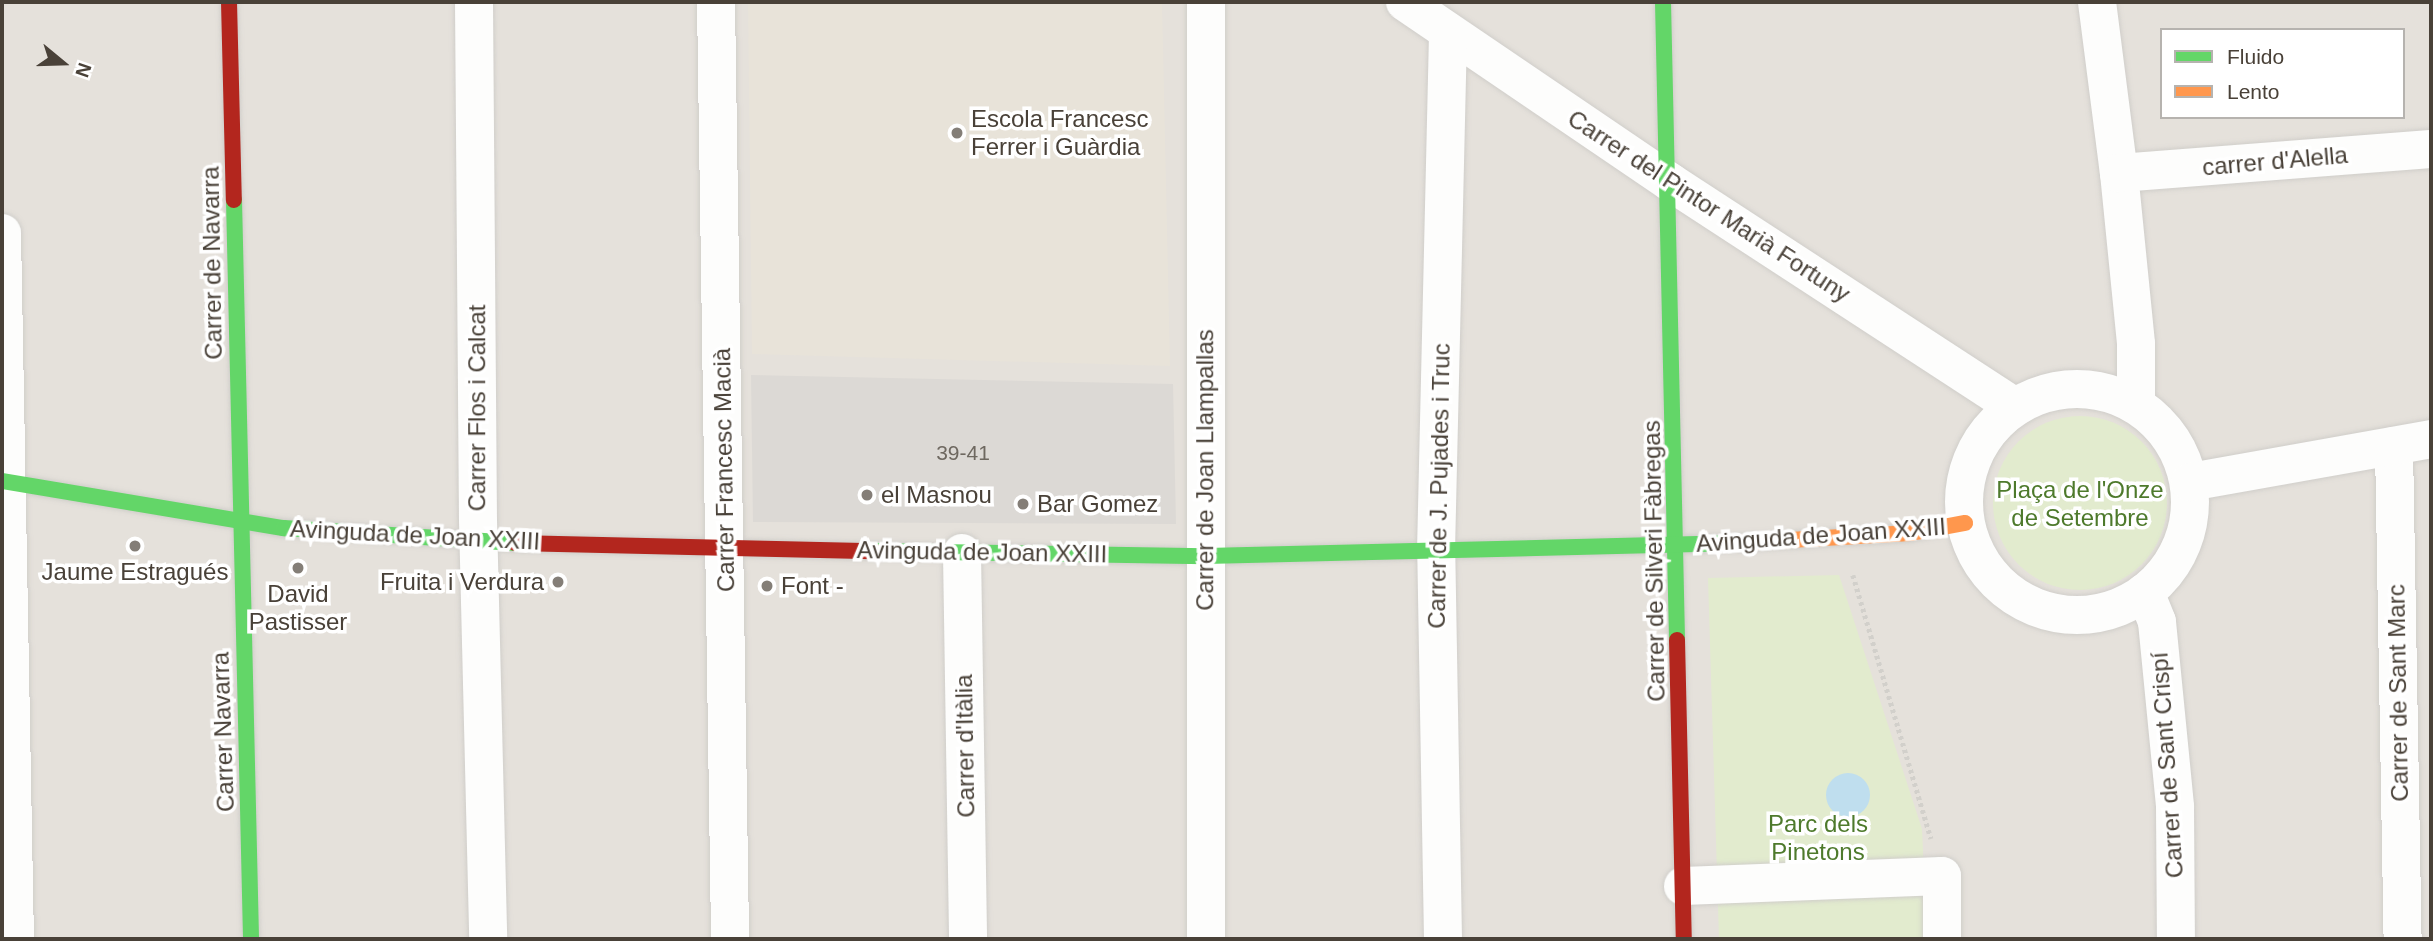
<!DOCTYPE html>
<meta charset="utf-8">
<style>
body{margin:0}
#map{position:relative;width:2433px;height:941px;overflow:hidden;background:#f2f0ed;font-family:Arial,sans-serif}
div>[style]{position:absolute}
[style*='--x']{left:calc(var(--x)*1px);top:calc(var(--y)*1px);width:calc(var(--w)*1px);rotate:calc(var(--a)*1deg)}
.residential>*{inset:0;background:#e5e1db}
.education>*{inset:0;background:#e8e3d9}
.green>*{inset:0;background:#e2ebce}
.round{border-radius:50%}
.water>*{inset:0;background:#bfdeee}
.building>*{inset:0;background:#dcd9d5}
.path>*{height:4.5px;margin-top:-2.25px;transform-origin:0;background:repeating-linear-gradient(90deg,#d2d0cb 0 3.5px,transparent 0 7px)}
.roads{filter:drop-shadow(0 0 2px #d0ceca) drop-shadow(0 0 2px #d0ceca)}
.street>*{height:38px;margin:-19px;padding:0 19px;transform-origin:19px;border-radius:19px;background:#fdfdfc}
.street>.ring{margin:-19px;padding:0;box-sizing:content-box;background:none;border:38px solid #fdfdfc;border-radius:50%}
.fast>*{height:16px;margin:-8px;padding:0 8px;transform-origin:8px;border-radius:8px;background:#63d668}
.slow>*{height:16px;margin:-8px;padding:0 8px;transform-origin:8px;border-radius:8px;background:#ff974d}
.jam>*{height:16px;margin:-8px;padding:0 8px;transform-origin:8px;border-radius:8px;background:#b3261e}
.dots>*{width:19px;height:19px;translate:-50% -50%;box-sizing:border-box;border:4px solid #fff;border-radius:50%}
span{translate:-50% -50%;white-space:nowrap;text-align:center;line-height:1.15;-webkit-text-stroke:7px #fff;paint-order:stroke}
.number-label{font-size:21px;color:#6e6860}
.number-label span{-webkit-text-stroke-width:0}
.poi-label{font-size:24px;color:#494138}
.left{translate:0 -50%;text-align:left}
.right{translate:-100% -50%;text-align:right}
.street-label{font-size:24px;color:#494138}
.park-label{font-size:24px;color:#4e7a2c}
.frame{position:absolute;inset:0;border:4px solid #494138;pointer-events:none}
.legend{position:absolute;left:2160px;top:28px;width:245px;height:91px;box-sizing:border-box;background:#fff;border:2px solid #b6b3af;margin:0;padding:9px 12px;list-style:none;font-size:21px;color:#494138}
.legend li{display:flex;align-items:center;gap:14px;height:35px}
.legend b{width:35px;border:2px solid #b6b3af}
.north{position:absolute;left:28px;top:28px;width:70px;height:70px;-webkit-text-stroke:5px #fff;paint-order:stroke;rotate:109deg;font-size:19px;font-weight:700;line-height:28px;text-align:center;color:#494138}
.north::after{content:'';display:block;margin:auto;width:24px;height:32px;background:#494138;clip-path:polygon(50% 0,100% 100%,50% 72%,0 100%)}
</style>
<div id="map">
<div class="residential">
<i style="clip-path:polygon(evenodd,2px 2px,2431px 2px,2431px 939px,2px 939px,2px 2px,2162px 30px,2403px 30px,2403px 117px,2162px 117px,2162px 30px)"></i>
</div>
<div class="education">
<i style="clip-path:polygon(748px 2px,1162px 2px,1170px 366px,752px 354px)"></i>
</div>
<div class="green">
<i class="round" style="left:1993px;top:416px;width:174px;height:174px"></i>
<i style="clip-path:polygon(1839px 575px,1922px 829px,1927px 939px,1719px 939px,1708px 578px)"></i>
</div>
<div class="water">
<i class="round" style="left:1826px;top:773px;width:44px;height:44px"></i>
</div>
<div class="building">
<i style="clip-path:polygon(751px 375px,1173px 384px,1176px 524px,753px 522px)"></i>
</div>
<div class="path">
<i style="--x:1853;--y:575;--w:275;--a:73.5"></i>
</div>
<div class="roads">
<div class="street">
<i style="--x:474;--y:2;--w:518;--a:89.56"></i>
<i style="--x:478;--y:520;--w:419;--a:88.6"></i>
<i style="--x:716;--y:2;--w:937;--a:89.14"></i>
<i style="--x:1405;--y:2;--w:320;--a:34.2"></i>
<i style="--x:1670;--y:182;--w:412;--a:33.1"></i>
<i style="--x:2097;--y:2;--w:172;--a:82.7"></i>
<i style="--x:2119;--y:173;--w:172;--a:84.3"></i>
<i style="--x:2136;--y:344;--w:61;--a:90"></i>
<i style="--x:2119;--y:173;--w:313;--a:-4.4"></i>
<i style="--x:2;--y:233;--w:706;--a:88.95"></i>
<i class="ring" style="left:1964px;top:389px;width:188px;height:188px"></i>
<i style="--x:2394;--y:446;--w:493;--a:89"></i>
<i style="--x:2190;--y:482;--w:245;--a:-10.1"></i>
<i style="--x:962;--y:553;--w:386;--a:89.1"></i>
<i style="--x:2145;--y:592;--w:32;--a:68"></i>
<i style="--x:2157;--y:622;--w:186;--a:84.4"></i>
<i style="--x:2175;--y:807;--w:132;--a:89.6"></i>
<i style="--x:1683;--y:886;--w:259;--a:-2.2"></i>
<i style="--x:1942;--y:876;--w:63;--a:90"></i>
<i style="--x:1206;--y:939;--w:937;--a:-90"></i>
<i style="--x:1443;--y:939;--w:388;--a:-91"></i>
<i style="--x:1436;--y:551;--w:518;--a:-88.67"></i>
</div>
<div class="fast">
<i style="--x:1663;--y:2;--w:638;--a:88.74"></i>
<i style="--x:234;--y:200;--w:739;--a:88.68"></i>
<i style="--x:2;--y:481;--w:286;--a:9.5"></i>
<i style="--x:284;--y:528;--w:231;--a:3.7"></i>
<i style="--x:874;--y:551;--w:332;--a:0.9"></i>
<i style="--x:1206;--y:556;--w:532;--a:-1.4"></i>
</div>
<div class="slow">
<i style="--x:1738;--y:543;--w:173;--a:-3.3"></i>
<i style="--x:1911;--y:533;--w:55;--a:-10.5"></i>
</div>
<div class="jam">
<i style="--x:229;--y:2;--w:198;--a:88.6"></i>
<i style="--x:515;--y:543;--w:359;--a:1.3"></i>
<i style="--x:1677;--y:640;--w:299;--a:88.7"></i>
</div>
</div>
<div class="dots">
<i style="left:957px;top:133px;background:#847e77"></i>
<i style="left:867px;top:495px;background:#847e77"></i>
<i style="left:1023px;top:504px;background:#847e77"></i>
<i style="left:135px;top:546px;background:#847e77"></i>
<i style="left:298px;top:568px;background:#847e77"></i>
<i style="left:558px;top:582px;background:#847e77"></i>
<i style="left:767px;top:586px;background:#847e77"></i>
</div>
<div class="number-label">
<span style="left:963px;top:453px">39-41</span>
</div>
<div class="poi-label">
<span class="left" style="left:971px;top:133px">Escola Francesc<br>Ferrer i Guàrdia</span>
<span class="left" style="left:881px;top:495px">el Masnou</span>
<span class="left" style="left:1037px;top:504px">Bar Gomez</span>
<span style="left:135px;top:572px">Jaume Estragués</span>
<span class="right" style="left:544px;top:582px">Fruita i Verdura</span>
<span class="left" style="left:781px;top:586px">Font -</span>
<span style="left:298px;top:608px">David<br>Pastisser</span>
</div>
<div class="street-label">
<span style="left:2275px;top:161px;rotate:-5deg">carrer d'Alella</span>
<span style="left:1709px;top:206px;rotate:33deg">Carrer del Pintor Marià Fortuny</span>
<span style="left:212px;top:263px;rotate:-91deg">Carrer de Navarra</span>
<span style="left:477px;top:408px;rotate:-90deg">Carrer Flos i Calcat</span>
<span style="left:724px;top:470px;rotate:-91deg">Carrer Francesc Macià</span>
<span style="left:1205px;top:470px;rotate:-90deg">Carrer de Joan Llampallas</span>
<span style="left:1439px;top:486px;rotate:-89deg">Carrer de J. Pujades i Truc</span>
<span style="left:415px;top:535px;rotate:3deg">Avinguda de Joan XXIII</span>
<span style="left:1821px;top:535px;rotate:-4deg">Avinguda de Joan XXIII</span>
<span style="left:982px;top:552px;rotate:1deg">Avinguda de Joan XXIII</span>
<span style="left:1654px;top:561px;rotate:-91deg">Carrer de Silveri Fàbregas</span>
<span style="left:2398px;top:693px;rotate:-91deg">Carrer de Sant Marc</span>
<span style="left:223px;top:732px;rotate:-92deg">Carrer Navarra</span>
<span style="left:965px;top:746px;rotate:-91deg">Carrer d'Itàlia</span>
<span style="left:2167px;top:765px;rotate:-94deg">Carrer de Sant Crispí</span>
</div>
<div class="park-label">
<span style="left:2080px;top:504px">Plaça de l'Onze<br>de Setembre</span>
<span style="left:1818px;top:838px">Parc dels<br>Pinetons</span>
</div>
<div class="frame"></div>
<ul class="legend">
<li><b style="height:9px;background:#63d668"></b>Fluido</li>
<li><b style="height:9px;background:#ff974d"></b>Lento</li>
</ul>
<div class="north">N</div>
</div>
